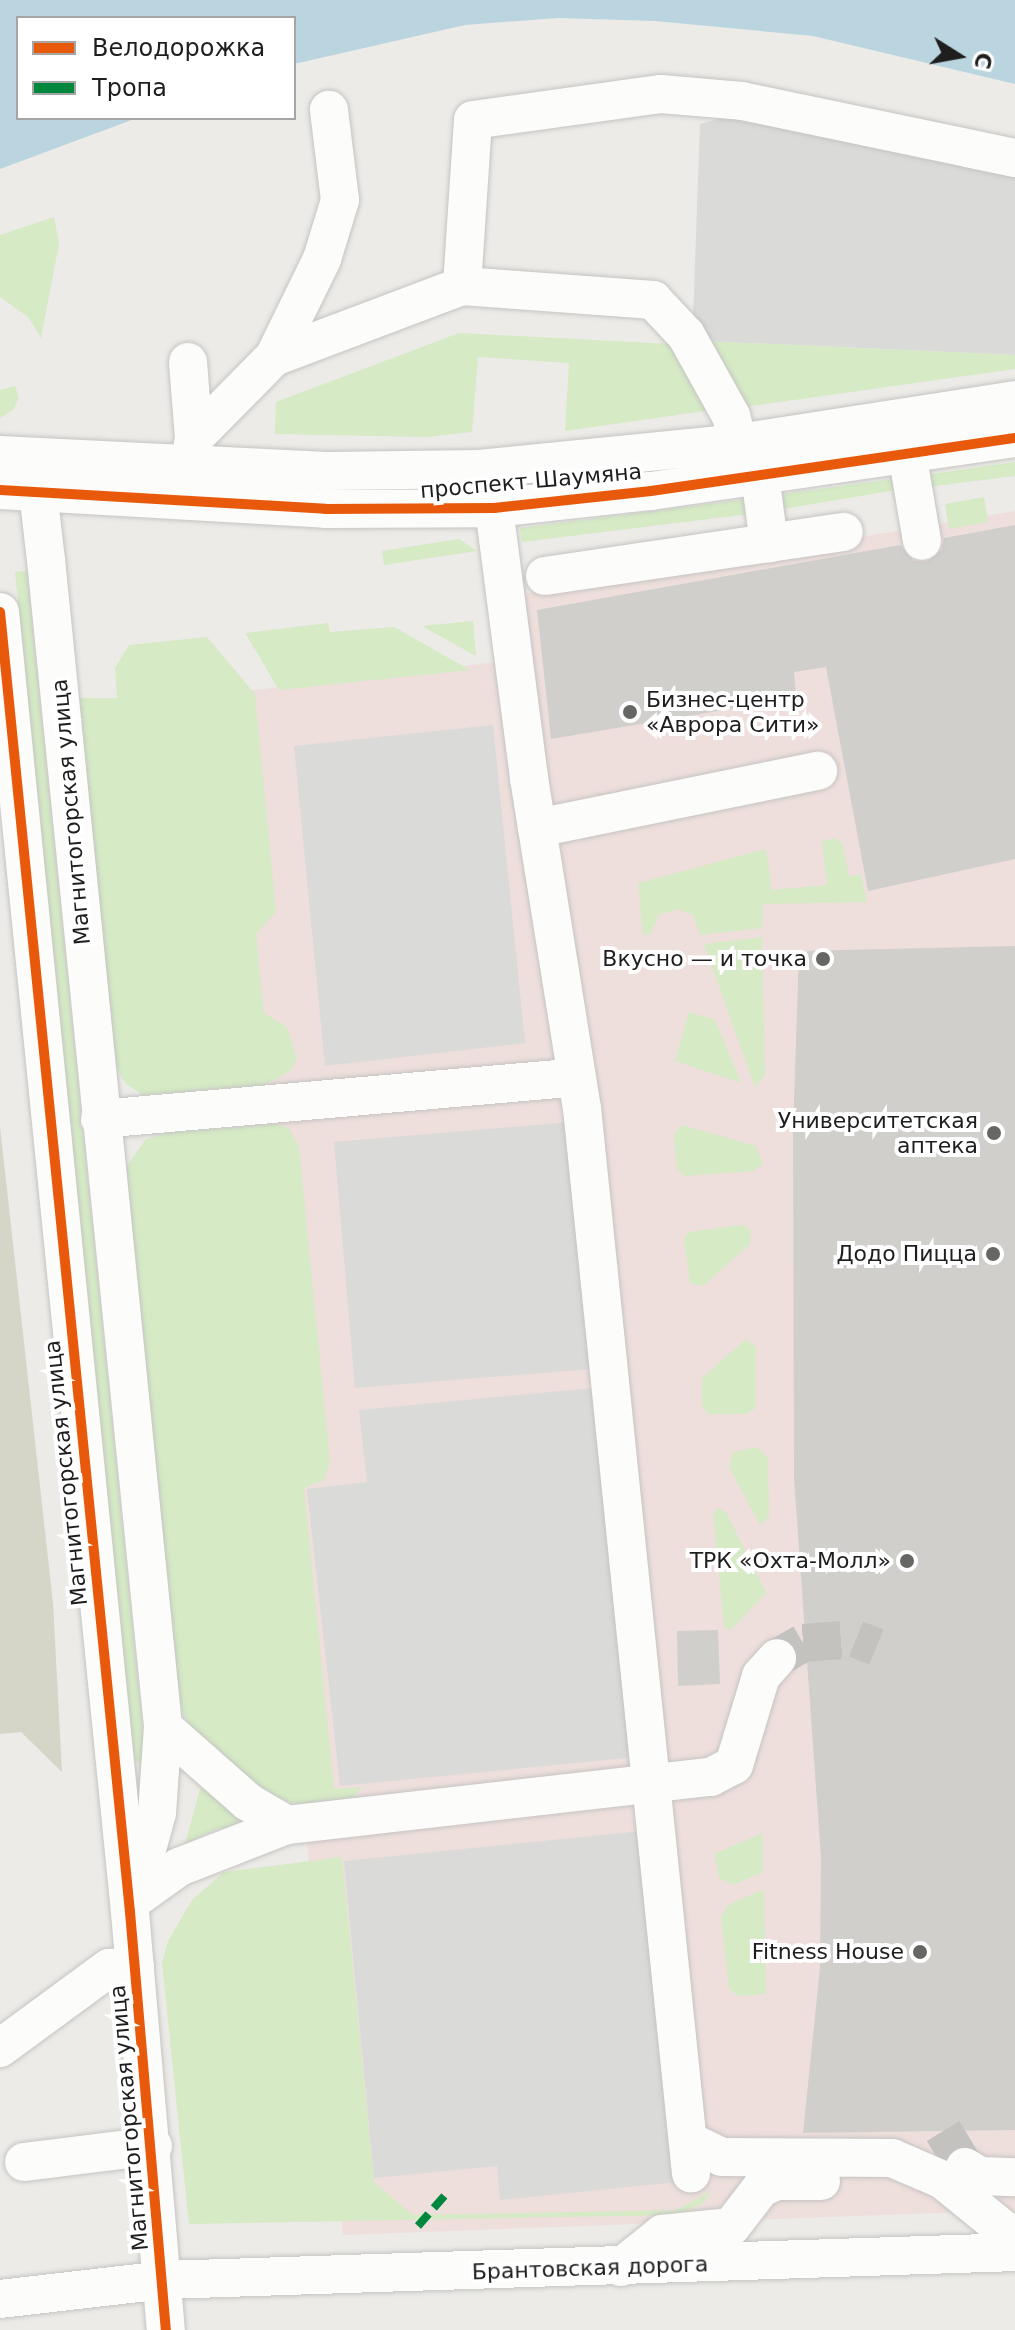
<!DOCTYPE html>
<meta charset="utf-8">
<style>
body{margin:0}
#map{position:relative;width:1015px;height:2330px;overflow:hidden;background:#ecebe7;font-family:"DejaVu Sans",sans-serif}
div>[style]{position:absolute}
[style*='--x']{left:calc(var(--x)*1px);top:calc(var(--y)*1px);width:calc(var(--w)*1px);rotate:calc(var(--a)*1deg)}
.commercial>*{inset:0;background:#eedfdc}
.religious>*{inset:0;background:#dadad8}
.construction>*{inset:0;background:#d5d5c8}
.grass>*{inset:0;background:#d5eac5}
.water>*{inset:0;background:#bad5df}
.building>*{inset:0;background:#d0cfcc}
.minor-tunnel>*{height:38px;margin-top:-19px;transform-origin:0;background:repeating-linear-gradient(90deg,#c3c2bf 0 38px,transparent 0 57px)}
.roads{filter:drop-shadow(0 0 2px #c5c4c3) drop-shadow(0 0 2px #c5c4c3)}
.minor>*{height:38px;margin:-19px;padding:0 19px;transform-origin:19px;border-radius:19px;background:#fcfcfb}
.quiet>*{height:8px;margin-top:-4px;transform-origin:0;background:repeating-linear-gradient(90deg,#00873e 0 16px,transparent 0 24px)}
.cycleway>*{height:10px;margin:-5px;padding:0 5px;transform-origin:5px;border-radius:5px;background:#e8590c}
.dots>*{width:22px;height:22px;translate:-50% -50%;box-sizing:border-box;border:4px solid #fff;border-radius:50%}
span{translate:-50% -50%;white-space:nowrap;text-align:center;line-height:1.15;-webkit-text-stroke:8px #fff;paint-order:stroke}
.street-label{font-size:22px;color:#1e1e1e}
.poi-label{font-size:22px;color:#1e1e1e}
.left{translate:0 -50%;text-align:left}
.right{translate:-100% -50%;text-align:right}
.legend{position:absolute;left:16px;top:16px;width:280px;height:104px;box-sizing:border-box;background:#fff;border:2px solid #a5a5a5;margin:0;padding:10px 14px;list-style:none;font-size:24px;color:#1e1e1e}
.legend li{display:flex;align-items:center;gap:16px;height:40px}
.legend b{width:40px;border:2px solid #a5a5a5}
.north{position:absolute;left:919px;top:16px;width:80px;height:80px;-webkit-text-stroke:6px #fff;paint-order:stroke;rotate:101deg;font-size:22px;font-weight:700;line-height:32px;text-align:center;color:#1e1e1e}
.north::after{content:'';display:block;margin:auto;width:28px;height:36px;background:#1e1e1e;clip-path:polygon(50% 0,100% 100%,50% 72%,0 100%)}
</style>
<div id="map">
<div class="commercial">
<i style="clip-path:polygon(1015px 511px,1015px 2210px,343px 2235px,202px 696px,531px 658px,540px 719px,524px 594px)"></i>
</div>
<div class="religious">
<i style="clip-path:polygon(729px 116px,1015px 172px,1015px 355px,704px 341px,693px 319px,700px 124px)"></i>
<i style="clip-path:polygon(493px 725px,525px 1043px,325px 1066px,294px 746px)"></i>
<i style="clip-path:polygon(570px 1122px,591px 1369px,355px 1388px,334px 1142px)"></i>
<i style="clip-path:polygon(593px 1388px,637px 1757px,340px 1786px,307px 1489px,367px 1482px,359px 1410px)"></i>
<i style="clip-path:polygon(642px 1831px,678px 2182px,500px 2200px,497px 2166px,374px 2178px,344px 1861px)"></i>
</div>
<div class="construction">
<i style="clip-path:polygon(0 1127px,53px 1603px,62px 1772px,21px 1732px,0 1734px)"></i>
</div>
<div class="grass">
<i style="clip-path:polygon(54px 217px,59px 244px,41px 338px,28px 317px,0 297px,0 235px)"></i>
<i style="clip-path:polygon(459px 333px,672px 344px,712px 410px,565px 431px,569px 363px,478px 357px,472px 432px,427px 437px,275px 434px,276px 402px)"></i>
<i style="clip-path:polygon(704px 341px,1015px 355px,1015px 369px,745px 407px)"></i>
<i style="clip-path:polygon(15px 386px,19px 398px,13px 410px,0 418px,0 390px)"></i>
<i style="clip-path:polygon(1015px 462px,1015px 476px,927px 487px,925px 475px)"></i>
<i style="clip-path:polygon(894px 479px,896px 490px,777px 510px,775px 495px)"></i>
<i style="clip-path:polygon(984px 497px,988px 522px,949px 529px,945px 504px)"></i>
<i style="clip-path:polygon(748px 499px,750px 514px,522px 542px,520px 528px)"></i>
<i style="clip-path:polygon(459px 539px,477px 551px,384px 565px,382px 551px)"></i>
<i style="clip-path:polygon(27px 571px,146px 1760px,141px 1764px,134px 1760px,15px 572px)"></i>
<i style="clip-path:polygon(473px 621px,476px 656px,422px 626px)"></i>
<i style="clip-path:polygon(328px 623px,330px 632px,394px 627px,470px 670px,279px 690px,245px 633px)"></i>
<i style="clip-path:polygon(207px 637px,255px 694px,276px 912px,256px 934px,264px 1013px,287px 1027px,297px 1059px,289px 1072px,264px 1085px,143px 1095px,125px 1083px,115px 1065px,79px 698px,117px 698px,115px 668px,129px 645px)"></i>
<i style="clip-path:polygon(835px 838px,842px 843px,849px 876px,861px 875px,867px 902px,763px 904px,762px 928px,700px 935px,693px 915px,677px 909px,659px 915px,651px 934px,643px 935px,638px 883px,766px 849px,772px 890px,827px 885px,822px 841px)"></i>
<i style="clip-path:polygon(762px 937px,765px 1075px,755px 1087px,704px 944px)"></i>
<i style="clip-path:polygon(689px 1012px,715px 1020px,741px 1083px,675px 1061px)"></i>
<i style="clip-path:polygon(277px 1124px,289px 1128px,299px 1147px,330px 1462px,324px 1480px,304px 1488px,334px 1789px,362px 1787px,353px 1798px,296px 1804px,268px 1795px,196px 1736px,180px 1708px,125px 1169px,145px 1140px,163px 1133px)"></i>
<i style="clip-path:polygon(682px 1125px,756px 1146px,763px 1164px,754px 1171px,684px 1176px,677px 1169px,674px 1135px)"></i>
<i style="clip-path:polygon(742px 1225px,751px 1230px,750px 1244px,703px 1286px,690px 1283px,684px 1240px,688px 1232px)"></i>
<i style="clip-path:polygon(746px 1339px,756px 1347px,756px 1408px,746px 1414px,708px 1414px,702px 1406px,702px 1378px)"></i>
<i style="clip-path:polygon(757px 1447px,768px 1458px,769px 1517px,760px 1525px,729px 1467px,733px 1452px)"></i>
<i style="clip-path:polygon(718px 1508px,726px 1512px,766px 1593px,730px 1631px,724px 1626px,713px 1513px)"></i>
<i style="clip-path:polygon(202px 1782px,245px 1816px,243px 1825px,217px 1829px,185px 1844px)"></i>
<i style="clip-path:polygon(763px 1833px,763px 1872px,733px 1885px,719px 1878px,714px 1854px)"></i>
<i style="clip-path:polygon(342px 1857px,374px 2182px,413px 2215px,676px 2210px,711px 2191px,704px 2203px,677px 2215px,189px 2224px,162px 1963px,168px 1941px,192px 1900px,224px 1872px)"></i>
<i style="clip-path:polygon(764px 1889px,766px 1994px,738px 1996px,729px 1989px,721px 1917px,728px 1905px)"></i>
</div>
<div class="water">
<i style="clip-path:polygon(0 0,1015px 0,1015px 84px,813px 36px,655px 21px,558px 18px,465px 25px,294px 64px,294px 18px,18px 18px,18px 118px,137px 118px,0 169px)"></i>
</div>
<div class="building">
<i style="clip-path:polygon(1015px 525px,1015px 859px,868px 891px,826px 667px,794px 672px,796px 698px,551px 739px,537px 610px,900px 545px,914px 561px,926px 562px,942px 549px,944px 538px)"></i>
<i style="clip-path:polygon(1015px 946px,1015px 2130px,803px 2133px,820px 1968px,821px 1858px,794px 1478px,793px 1133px,799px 951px)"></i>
<i style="clip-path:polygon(718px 1630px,720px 1684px,678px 1686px,677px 1631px)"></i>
</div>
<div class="minor-tunnel">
<i style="--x:777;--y:1658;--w:30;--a:-30"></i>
<i style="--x:803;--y:1643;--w:53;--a:-4.3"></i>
<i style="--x:856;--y:1639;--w:22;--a:22"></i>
<i style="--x:943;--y:2131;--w:42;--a:58.6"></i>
</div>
<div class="roads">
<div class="minor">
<i style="--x:462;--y:286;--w:166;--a:-86.2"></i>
<i style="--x:473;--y:120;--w:190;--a:-7.9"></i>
<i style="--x:661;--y:94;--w:81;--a:4.9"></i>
<i style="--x:742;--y:101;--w:279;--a:11.8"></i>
<i style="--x:274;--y:357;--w:109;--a:-63.9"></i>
<i style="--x:322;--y:259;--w:62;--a:-73"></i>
<i style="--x:340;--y:200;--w:91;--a:-97"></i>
<i style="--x:188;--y:362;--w:76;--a:85.5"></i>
<i style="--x:907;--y:453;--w:89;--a:80.3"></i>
<i style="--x:0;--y:455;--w:327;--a:2.8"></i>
<i style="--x:327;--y:471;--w:152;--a:-0.8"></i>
<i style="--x:479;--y:469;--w:260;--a:-5.7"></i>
<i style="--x:738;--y:443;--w:280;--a:-8.8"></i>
<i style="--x:16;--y:456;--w:42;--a:58.6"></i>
<i style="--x:38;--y:492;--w:68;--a:83.3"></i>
<i style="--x:46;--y:560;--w:1173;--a:84.27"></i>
<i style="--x:163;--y:1727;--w:86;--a:94"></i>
<i style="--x:157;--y:1813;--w:79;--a:105.4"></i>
<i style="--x:760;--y:475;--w:69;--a:82.5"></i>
<i style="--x:0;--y:490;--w:326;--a:3.3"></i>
<i style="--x:325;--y:509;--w:169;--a:-0.3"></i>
<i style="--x:494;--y:508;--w:158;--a:-6.2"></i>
<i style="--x:651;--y:491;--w:368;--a:-8.3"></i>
<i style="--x:185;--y:490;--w:53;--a:-80.2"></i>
<i style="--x:194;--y:438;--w:114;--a:-45.4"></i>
<i style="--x:274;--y:357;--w:201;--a:-20.7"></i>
<i style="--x:462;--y:286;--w:192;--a:4.2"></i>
<i style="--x:653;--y:300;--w:48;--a:46.7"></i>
<i style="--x:686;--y:335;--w:93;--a:60.9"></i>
<i style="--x:731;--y:416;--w:28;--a:75"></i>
<i style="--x:494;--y:508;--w:272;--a:82.6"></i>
<i style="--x:529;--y:778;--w:334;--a:80.9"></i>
<i style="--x:582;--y:1108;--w:1071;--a:84.16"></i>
<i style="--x:545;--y:576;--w:302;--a:-8.4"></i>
<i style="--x:0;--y:612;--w:1306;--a:84.29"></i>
<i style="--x:130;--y:1912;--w:420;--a:85.1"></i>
<i style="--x:537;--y:828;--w:287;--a:-11.5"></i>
<i style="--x:100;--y:1119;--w:478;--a:-5"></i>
<i style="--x:163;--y:1727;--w:113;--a:41.4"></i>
<i style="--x:248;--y:1802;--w:45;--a:30.5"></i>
<i style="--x:133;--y:1900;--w:57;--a:-35.7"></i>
<i style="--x:179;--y:1867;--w:116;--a:-21.3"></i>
<i style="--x:287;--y:1825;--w:427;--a:-6.5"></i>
<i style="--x:711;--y:1777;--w:26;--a:-28"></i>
<i style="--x:734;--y:1765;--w:93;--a:-73.1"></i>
<i style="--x:761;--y:1676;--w:24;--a:-48"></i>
<i style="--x:0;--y:2048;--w:135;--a:-36.3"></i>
<i style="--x:109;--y:1968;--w:26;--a:-4"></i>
<i style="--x:691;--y:2142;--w:34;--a:26"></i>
<i style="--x:722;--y:2157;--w:170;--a:0.3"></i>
<i style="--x:892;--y:2158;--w:56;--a:23.3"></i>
<i style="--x:943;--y:2180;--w:93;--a:39.3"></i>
<i style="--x:24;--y:2162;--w:130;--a:-7.1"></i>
<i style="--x:965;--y:2167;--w:17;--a:31"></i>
<i style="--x:980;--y:2176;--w:35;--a:2"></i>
<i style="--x:621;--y:2267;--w:53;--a:-38.8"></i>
<i style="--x:662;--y:2234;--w:69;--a:-5.8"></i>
<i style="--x:731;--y:2227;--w:49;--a:-52.4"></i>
<i style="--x:761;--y:2188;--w:17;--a:-24"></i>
<i style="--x:777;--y:2181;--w:44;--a:0"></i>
<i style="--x:0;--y:2299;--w:165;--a:-6.6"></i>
<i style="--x:164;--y:2280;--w:851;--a:-1.88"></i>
</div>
</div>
<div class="quiet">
<i style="--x:418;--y:2226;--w:44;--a:-48.7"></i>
</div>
<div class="cycleway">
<i style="--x:0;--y:490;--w:326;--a:3.3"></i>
<i style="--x:325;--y:509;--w:169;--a:-0.3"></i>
<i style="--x:494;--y:508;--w:158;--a:-6.2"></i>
<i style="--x:651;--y:491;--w:368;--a:-8.3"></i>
<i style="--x:0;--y:612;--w:1306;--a:84.29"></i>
<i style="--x:130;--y:1912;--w:420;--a:85.1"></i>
</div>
<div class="dots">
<i style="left:630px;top:712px;background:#666664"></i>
<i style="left:823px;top:959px;background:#666664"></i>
<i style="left:994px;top:1133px;background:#666664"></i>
<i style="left:993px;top:1254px;background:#666664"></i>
<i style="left:907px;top:1561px;background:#666664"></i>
<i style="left:920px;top:1952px;background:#666664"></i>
</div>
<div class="street-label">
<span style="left:531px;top:481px;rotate:-5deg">проспект Шаумяна</span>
<span style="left:71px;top:812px;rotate:-95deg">Магнитогорская улица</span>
<span style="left:66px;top:1473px;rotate:-96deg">Магнитогорская улица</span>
<span style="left:129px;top:2118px;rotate:-95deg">Магнитогорская улица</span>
<span style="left:590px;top:2268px;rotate:-2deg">Брантовская дорога</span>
</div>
<div class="poi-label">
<span class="left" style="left:646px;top:712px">Бизнес-центр<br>«Аврора Сити»</span>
<span class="right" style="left:807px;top:959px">Вкусно — и точка</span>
<span class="right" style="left:978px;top:1133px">Университетская<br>аптека</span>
<span class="right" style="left:977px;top:1254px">Додо Пицца</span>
<span class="right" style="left:891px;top:1561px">ТРК «Охта-Молл»</span>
<span class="right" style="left:904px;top:1952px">Fitness House</span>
</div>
<ul class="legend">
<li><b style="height:10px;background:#e8590c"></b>Велодорожка</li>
<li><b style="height:10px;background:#00873e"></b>Тропа</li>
</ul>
<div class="north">С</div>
</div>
